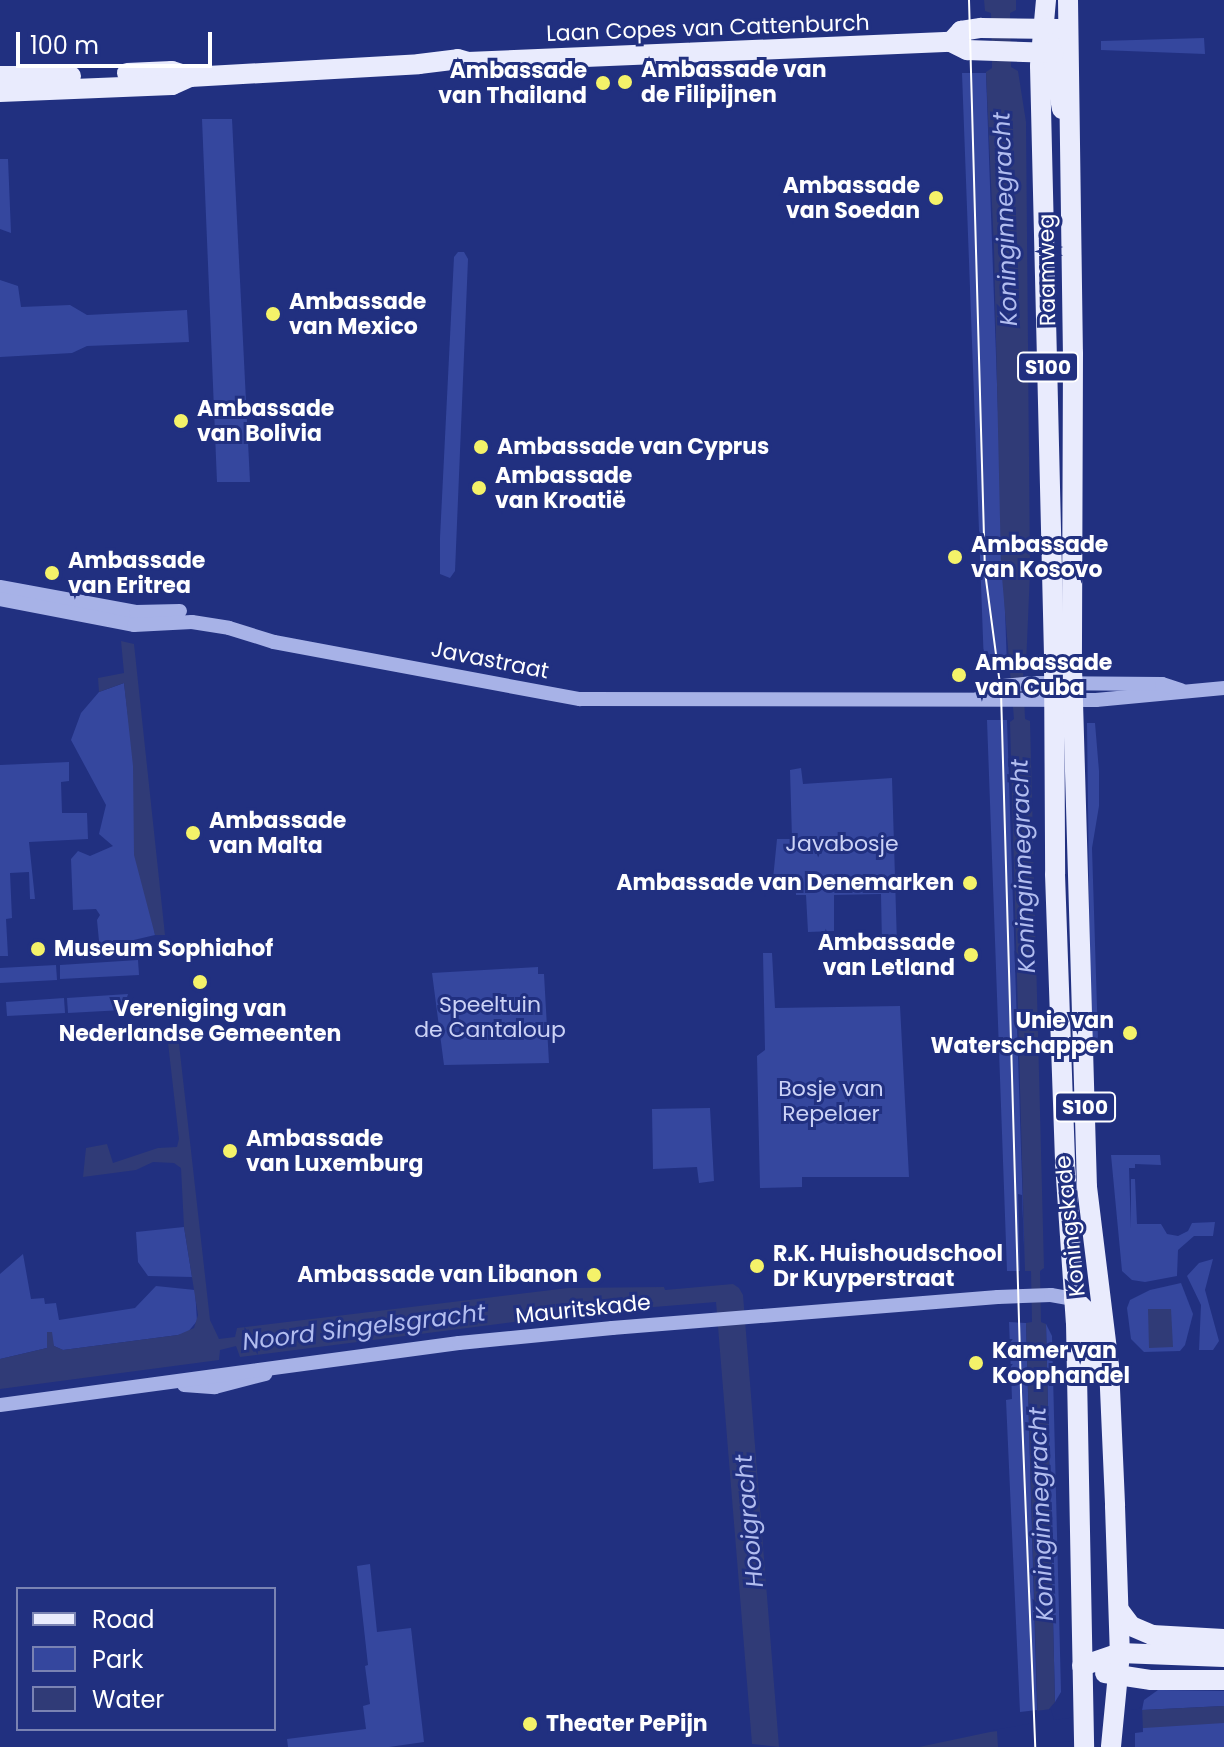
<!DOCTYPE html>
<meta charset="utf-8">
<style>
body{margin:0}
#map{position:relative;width:1224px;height:1747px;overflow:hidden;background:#213080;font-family:Poppins,sans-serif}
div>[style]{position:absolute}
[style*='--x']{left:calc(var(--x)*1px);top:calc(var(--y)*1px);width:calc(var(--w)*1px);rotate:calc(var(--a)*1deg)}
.green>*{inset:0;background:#35479e}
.water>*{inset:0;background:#303b77}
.pier>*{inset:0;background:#213080}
.minor>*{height:14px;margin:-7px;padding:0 7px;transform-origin:7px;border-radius:7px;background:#a7b2e7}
.major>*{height:20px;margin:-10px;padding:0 10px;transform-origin:10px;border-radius:10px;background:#e9ebfd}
.tram>*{height:2px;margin:-1px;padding:0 1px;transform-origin:1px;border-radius:1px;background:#fff}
.dots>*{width:22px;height:22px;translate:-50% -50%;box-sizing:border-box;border:4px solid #213080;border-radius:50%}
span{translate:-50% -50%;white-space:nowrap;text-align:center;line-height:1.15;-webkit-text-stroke:6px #213080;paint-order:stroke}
.shield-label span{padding:2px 6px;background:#213080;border:2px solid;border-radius:6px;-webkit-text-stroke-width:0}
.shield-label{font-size:20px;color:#fff;font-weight:700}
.street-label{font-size:22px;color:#fff}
.poi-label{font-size:22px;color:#fff;font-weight:700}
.left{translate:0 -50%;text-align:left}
.right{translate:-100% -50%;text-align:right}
.park-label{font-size:22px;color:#cbd2f6}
.water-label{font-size:24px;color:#b2bdef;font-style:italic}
.legend{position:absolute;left:16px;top:1587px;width:260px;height:144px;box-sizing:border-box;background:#213080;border:2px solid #7a83b3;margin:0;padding:10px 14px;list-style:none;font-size:24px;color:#fff}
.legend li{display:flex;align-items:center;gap:16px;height:40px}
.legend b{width:40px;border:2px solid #7a83b3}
.scale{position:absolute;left:16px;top:32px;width:196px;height:36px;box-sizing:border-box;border:4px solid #fff;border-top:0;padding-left:10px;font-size:24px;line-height:28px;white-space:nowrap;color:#fff;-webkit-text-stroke:6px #213080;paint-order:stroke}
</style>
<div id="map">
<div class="green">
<i style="clip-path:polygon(1204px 38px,1205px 54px,1101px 50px,1101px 41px)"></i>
<i style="clip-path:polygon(962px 73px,986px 73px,1007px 667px,1002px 667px,984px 665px)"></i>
<i style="clip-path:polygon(202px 119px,232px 119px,250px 482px,217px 482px)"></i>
<i style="clip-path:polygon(0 159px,8px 159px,11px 233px,0 229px)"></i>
<i style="clip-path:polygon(458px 252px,464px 252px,468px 259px,455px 571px,450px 578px,440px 574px,440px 538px,454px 257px)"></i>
<i style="clip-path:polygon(0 280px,18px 286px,21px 307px,70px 305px,87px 315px,187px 310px,189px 342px,87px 346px,72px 353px,0 357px)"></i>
<i style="clip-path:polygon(124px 683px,155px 935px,87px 951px,92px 949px,92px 943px,99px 941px,97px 920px,100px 915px,96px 909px,73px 910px,71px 859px,78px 851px,90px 856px,113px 846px,99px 834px,106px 805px,71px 740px,81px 713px,99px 692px)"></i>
<i style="clip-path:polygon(987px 720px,1007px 720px,1025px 1271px,1022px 1195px,1018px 1194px,1020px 1271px,1007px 1271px)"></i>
<i style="clip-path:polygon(1087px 723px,1095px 723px,1099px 771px,1099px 806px,1092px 848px,1098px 1039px,1091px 1053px)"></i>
<i style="clip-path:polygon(69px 762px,69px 781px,61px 782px,62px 813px,87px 813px,88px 839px,29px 842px,35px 899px,30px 899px,29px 872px,10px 873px,12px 918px,6px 919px,8px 956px,0 956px,0 765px)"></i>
<i style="clip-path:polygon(801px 768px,803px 784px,892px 778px,897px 944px,882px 945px,881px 894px,834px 895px,834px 931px,808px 932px,806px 895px,796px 895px,795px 879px,773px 879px,777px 839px,792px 839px,790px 770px)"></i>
<i style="clip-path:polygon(763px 953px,772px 953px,775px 1008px,900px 1006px,909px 1177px,802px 1177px,802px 1187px,760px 1188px,757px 1056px,765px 1050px)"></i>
<i style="clip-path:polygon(138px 960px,139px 975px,60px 979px,60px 965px)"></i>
<i style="clip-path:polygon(56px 965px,57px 980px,0 983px,0 968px)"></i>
<i style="clip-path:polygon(538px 967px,538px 974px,544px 974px,549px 1063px,444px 1065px,432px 973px)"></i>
<i style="clip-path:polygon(128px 994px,123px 1010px,68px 1013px,67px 998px)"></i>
<i style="clip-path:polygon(64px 998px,65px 1013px,7px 1016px,6px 1002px)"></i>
<i style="clip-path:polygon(710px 1108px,714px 1181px,699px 1183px,697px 1167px,653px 1169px,652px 1109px)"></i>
<i style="clip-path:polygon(1111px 1155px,1160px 1155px,1161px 1165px,1135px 1164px,1135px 1168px,1129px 1168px,1131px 1229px,1131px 1179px,1135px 1179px,1137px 1224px,1161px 1224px,1167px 1234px,1178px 1236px,1188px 1231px,1192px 1223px,1215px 1222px,1213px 1236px,1194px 1236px,1178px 1250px,1177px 1276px,1145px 1282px,1132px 1280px,1122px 1271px)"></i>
<i style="clip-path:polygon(184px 1227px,192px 1277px,148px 1276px,138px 1262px,136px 1232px)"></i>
<i style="clip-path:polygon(23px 1254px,31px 1299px,44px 1298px,45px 1304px,56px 1303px,59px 1320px,135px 1308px,156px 1286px,195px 1290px,197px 1321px,187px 1333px,178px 1335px,63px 1350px,54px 1346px,47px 1332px,47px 1348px,0 1359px,0 1274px)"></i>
<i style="clip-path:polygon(1213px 1259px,1205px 1290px,1219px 1341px,1213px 1350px,1199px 1350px,1201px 1305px,1187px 1276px,1199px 1263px)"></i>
<i style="clip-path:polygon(1181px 1283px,1193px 1314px,1185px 1345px,1180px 1351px,1144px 1352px,1131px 1339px,1127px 1308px,1130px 1300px,1150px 1290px)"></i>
<i style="clip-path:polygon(1009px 1322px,1026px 1323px,1037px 1710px,1020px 1712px,1006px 1400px,1012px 1399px)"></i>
<i style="clip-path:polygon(1046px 1324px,1052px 1336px,1061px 1692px,1055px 1702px)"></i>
<i style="clip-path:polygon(370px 1564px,377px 1632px,411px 1628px,424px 1742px,389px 1747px,288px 1747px,287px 1739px,366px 1729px,363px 1706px,370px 1704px,365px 1666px,368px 1665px,357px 1566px)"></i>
<i style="clip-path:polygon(1158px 1690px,1224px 1691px,1224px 1706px,1142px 1710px,1144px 1700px)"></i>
<i style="clip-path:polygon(1224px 1715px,1224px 1747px,1135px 1747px,1135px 1722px)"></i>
</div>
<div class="water">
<i style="clip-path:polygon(984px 0,1016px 0,1016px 10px,1010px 13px,1011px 67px,1018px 71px,1026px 122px,1030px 572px,1026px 666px,1023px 669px,1025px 719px,1030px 721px,1044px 1268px,1040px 1271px,1041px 1322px,1046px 1324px,1055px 1702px,1049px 1709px,1051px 1724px,1142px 1710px,1224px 1706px,1224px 1723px,1144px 1728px,1012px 1747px,919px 1747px,990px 1732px,1038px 1726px,1026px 1323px,1032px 1322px,1031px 1271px,1025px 1271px,1010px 722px,1014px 719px,1001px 565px,994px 249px,986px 72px,992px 68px,992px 62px,991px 13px,985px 11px)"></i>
<i style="clip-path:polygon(121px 641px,134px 644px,165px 935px,155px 935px,134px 855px,133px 766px,124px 683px,99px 692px,98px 678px,124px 673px)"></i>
<i style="clip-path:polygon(167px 1034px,178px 1035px,210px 1320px,219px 1339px,235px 1337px,237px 1328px,568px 1288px,664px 1287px,665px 1290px,733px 1284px,739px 1288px,743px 1295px,779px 1747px,752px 1744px,716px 1302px,629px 1309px,601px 1307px,599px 1311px,240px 1357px,236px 1346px,220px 1350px,219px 1360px,0 1389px,0 1359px,47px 1348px,47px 1332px,52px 1332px,54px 1346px,63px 1350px,178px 1335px,194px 1328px,198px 1315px,184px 1227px,181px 1168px,174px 1163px,153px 1162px,136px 1170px,83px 1177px,86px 1148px,107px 1144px,113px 1163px,158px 1148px,177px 1147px,179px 1139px)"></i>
<i style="clip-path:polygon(1148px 1309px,1171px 1309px,1173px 1347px,1149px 1348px)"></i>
</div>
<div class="pier">
<i style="clip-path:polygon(1142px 1706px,1143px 1732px,1056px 1743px,1057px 1747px,998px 1747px,997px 1731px,993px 1730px,1034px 1723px,1036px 1711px,1051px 1709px,1054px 1720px,1138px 1709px)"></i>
</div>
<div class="minor">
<i style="--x:0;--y:587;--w:138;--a:10.4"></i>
<i style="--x:136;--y:612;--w:44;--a:-1.3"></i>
<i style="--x:0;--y:599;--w:136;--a:11"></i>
<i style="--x:134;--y:625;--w:58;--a:-3"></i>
<i style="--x:192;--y:622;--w:37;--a:9"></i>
<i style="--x:229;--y:628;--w:47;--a:17.3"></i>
<i style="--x:274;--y:642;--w:311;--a:10.6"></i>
<i style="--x:580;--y:699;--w:516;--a:0.11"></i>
<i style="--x:1096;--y:700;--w:129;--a:-5.4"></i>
<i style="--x:979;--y:698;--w:18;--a:-38"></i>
<i style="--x:993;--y:687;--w:40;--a:-5.7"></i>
<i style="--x:1033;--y:683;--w:129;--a:0.4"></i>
<i style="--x:1162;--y:684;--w:20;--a:18"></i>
<i style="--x:184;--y:1385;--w:31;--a:4"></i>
<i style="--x:215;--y:1387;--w:52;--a:-14.6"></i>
<i style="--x:0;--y:1405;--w:463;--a:-7.7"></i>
<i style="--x:459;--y:1343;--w:154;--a:-5.6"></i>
<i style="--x:612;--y:1328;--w:387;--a:-4.6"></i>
<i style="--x:998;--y:1297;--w:53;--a:-2.2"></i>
<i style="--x:1051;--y:1295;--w:23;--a:10"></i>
</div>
<div class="major">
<i style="--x:1046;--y:0;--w:66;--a:95.2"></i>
<i style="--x:1040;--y:66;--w:588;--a:88.64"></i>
<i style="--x:1054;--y:654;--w:220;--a:89.7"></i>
<i style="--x:1055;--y:874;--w:289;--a:88"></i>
<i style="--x:1065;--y:1163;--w:160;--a:86.1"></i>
<i style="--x:1076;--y:1323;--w:424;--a:88.9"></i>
<i style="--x:1068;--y:0;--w:353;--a:89.2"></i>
<i style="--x:1073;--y:353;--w:314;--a:90.2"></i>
<i style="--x:1072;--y:667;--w:520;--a:88.35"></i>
<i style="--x:1087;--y:1187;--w:180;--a:83"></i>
<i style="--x:1109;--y:1366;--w:140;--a:87.5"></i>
<i style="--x:1115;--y:1506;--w:147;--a:88.1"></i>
<i style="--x:1120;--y:1653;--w:94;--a:95.5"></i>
<i style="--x:951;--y:42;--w:15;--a:-48"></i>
<i style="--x:961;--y:31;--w:20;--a:-9"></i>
<i style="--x:981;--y:28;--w:77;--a:0.7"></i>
<i style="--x:1050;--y:43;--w:67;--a:79.7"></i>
<i style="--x:127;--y:73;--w:45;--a:-2.5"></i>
<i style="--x:172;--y:71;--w:19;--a:18"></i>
<i style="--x:0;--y:76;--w:71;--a:0"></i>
<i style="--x:0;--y:92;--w:172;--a:-2.3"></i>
<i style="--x:172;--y:85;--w:20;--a:-24"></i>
<i style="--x:190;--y:77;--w:229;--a:-3.2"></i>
<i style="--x:419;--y:64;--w:39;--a:-7"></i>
<i style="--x:458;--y:59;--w:10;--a:17"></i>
<i style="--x:468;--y:62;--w:483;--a:-2.4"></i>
<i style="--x:951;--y:42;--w:18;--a:27"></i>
<i style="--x:967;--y:50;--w:87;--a:2"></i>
<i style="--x:1074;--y:1299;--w:20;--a:45"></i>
<i style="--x:1088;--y:1313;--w:59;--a:82.1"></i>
<i style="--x:1119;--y:1610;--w:20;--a:53"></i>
<i style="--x:1131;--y:1626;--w:23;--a:23"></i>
<i style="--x:1152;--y:1635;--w:72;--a:3.2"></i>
<i style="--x:1082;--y:1666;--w:40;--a:-18.9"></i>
<i style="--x:1120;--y:1653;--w:104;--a:2.2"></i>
<i style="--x:1105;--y:1673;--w:47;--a:8.7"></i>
<i style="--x:1151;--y:1680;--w:73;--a:0"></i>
</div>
<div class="tram">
<i style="--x:969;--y:0;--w:572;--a:88.4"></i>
<i style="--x:985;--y:572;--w:121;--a:82.4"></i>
<i style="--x:1001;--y:692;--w:700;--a:88.36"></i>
<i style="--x:1021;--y:1392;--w:355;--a:87.7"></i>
</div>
<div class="dots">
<i style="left:625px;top:82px;background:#f4f269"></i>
<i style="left:603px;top:83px;background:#f4f269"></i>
<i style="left:936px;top:198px;background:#f4f269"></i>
<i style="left:273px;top:314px;background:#f4f269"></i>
<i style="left:181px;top:421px;background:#f4f269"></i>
<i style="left:481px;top:447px;background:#f4f269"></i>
<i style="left:479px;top:488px;background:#f4f269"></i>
<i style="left:955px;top:557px;background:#f4f269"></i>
<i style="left:52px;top:573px;background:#f4f269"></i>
<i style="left:959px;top:675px;background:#f4f269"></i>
<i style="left:193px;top:833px;background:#f4f269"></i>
<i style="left:970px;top:883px;background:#f4f269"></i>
<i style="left:38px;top:949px;background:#f4f269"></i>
<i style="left:971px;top:955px;background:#f4f269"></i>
<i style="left:200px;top:982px;background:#f4f269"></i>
<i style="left:1130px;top:1033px;background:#f4f269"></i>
<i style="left:230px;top:1151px;background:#f4f269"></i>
<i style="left:757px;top:1266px;background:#f4f269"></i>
<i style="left:594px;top:1275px;background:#f4f269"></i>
<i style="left:976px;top:1363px;background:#f4f269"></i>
<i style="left:530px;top:1724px;background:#f4f269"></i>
</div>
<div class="shield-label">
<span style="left:1048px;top:367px">S100</span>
<span style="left:1085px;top:1107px">S100</span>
</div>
<div class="street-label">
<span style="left:708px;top:28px;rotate:-2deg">Laan Copes van Cattenburch</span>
<span style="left:1047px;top:270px;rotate:-91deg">Raamweg</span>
<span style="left:490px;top:660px;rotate:11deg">Javastraat</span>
<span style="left:1070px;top:1226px;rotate:-96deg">Koningskade</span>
<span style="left:583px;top:1309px;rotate:-6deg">Mauritskade</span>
</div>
<div class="poi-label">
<span class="left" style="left:641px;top:82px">Ambassade van<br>de Filipijnen</span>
<span class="right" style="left:587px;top:83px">Ambassade<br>van Thailand</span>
<span class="right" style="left:920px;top:198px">Ambassade<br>van Soedan</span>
<span class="left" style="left:289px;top:314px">Ambassade<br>van Mexico</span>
<span class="left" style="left:197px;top:421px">Ambassade<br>van Bolivia</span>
<span class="left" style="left:497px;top:447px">Ambassade van Cyprus</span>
<span class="left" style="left:495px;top:488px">Ambassade<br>van Kroatië</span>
<span class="left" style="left:971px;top:557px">Ambassade<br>van Kosovo</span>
<span class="left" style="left:68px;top:573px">Ambassade<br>van Eritrea</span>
<span class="left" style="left:975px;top:675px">Ambassade<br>van Cuba</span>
<span class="left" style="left:209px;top:833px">Ambassade<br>van Malta</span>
<span class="right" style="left:954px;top:883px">Ambassade van Denemarken</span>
<span class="right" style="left:955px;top:955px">Ambassade<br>van Letland</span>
<span class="left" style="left:54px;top:949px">Museum Sophiahof</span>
<span style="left:200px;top:1021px">Vereniging van<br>Nederlandse Gemeenten</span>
<span class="right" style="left:1114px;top:1033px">Unie van<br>Waterschappen</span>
<span class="left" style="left:246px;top:1151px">Ambassade<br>van Luxemburg</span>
<span class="left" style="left:773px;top:1266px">R.K. Huishoudschool<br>Dr Kuyperstraat</span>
<span class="right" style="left:578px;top:1275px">Ambassade van Libanon</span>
<span class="left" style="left:992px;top:1363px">Kamer van<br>Koophandel</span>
<span class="left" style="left:546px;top:1724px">Theater PePijn</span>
</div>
<div class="park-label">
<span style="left:842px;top:844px">Javabosje</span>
<span style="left:490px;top:1017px">Speeltuin<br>de Cantaloup</span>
<span style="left:831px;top:1101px">Bosje van<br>Repelaer</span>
</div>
<div class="water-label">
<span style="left:1005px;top:219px;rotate:-92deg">Koninginnegracht</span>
<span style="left:1023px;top:866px;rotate:-92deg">Koninginnegracht</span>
<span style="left:364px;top:1327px;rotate:-7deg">Noord Singelsgracht</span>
<span style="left:1041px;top:1514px;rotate:-92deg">Koninginnegracht</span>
<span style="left:749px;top:1521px;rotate:-95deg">Hooigracht</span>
</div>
<ul class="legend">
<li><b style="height:10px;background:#e9ebfd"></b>Road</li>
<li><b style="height:22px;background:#35479e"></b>Park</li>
<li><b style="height:22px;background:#303b77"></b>Water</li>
</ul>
<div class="scale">100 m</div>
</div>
